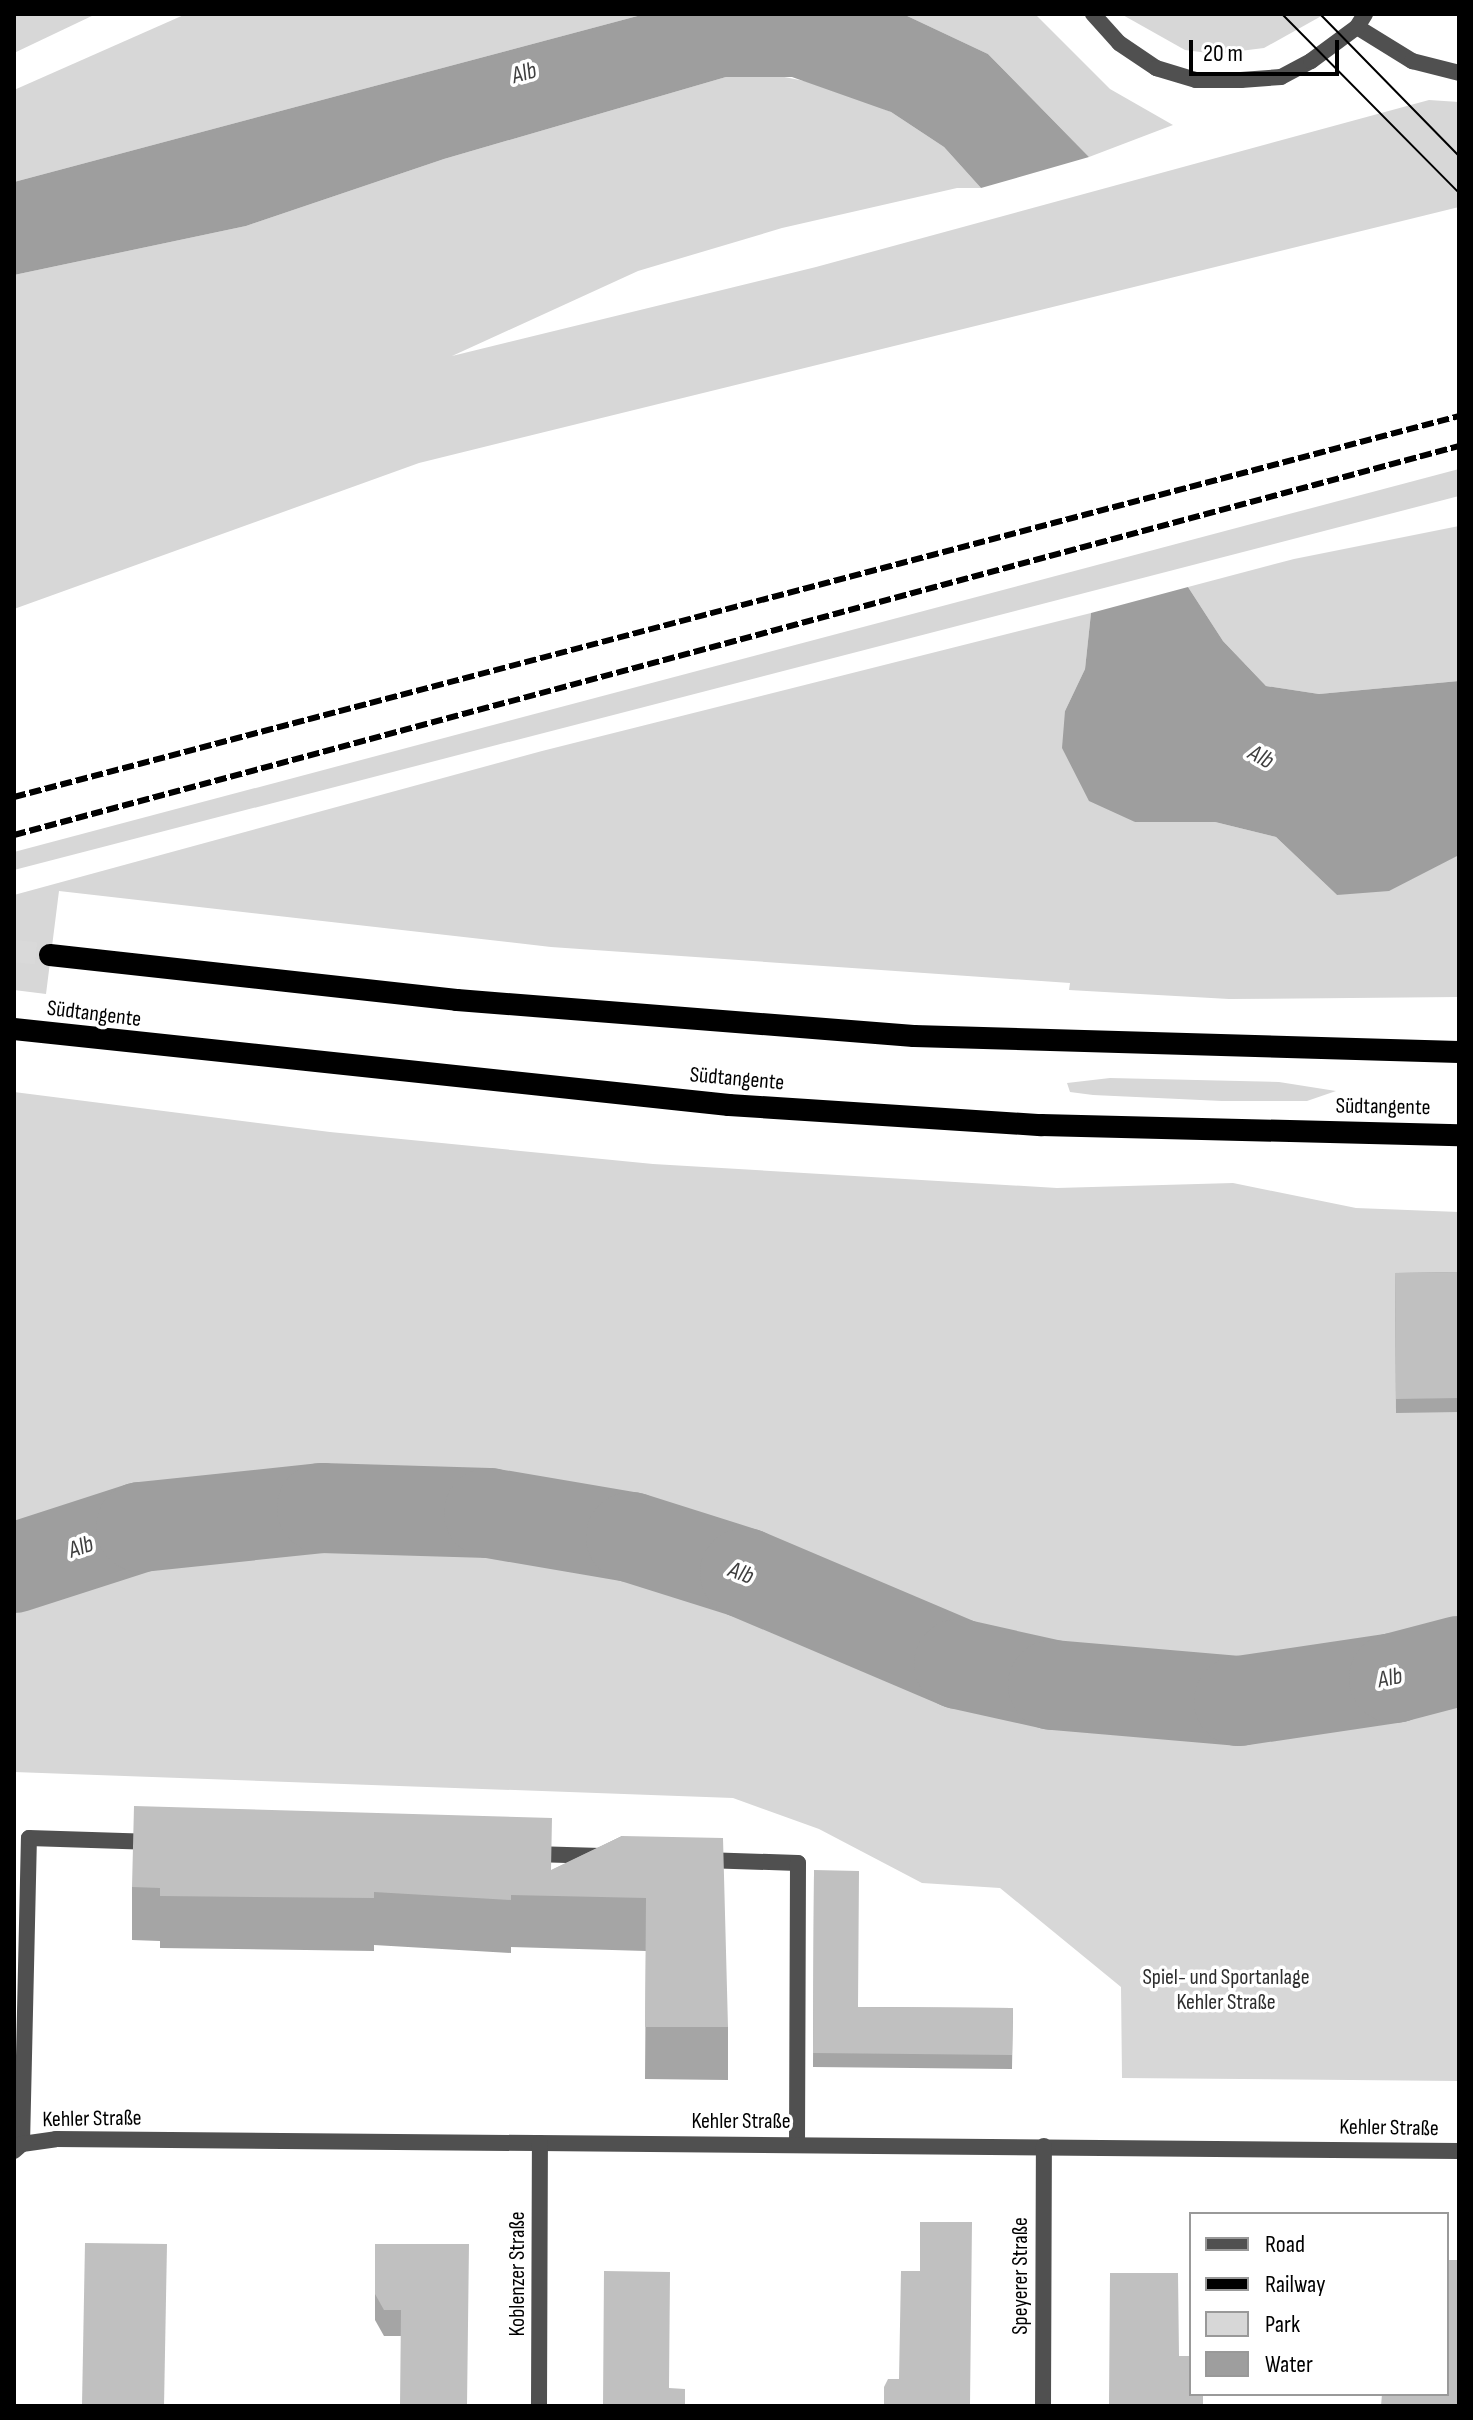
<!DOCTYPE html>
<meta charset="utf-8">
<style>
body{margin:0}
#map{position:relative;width:1473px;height:2420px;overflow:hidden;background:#fff;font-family:"Sofia Sans Condensed",sans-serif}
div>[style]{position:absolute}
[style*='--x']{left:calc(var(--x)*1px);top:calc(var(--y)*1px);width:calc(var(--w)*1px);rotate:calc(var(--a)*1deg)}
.green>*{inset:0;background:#d7d7d7}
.water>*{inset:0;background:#9e9e9e}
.river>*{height:90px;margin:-45px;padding:0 45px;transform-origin:45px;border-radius:45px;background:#9e9e9e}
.trunk-tunnel>*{height:22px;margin-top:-11px;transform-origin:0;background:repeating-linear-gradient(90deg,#d9d9d9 0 22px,transparent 0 33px)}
.service>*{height:16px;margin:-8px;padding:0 8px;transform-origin:8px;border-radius:8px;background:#505050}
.minor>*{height:16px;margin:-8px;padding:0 8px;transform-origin:8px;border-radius:8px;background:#505050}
.trunk>*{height:22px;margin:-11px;padding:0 11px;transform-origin:11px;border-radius:11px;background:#000}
.tram>*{height:2px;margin:-1px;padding:0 1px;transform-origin:1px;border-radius:1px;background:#000}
.rail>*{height:6px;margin-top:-3px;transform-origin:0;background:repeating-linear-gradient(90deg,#000 0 12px,transparent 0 16px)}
.wall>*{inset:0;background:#a5a5a5}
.building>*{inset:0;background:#c0c0c0}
span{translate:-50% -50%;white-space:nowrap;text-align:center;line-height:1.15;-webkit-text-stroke:7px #fff;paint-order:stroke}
.street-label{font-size:22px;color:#000}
.park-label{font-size:22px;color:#2e2e2e}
.water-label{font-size:24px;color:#3f3f3f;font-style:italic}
.frame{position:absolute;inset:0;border:16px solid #000;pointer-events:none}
.legend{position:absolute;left:1189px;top:2212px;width:260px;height:184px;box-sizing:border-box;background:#fff;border:2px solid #999;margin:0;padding:10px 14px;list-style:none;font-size:24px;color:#000}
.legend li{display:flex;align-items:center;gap:16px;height:40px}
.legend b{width:40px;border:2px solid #999}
.scale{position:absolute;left:1189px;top:40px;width:150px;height:36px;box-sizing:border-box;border:4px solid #000;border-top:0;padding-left:10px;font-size:24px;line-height:28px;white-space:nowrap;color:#000;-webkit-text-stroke:6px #fff;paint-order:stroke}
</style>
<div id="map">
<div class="green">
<i style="clip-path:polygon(14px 14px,96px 14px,14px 53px)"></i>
<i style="clip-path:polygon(186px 14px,645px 14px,14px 182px,14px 90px)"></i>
<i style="clip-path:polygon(903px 14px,1035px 14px,1110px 89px,1173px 125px,1089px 157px,988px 54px)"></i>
<i style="clip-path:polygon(1121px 14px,1325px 14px,1264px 48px,1216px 54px,1185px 50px)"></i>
<i style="clip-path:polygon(764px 73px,830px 86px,891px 112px,944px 147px,981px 188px,957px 188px,782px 228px,638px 271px,452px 356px,816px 267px,1429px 100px,1459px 102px,1459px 207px,419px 463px,14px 609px,14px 275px,246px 226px,444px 159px,726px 77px)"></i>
<i style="clip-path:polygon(1459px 469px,1459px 496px,14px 870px,14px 852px)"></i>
<i style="clip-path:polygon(1459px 526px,1459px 681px,1319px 694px,1266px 686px,1223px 641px,1188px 587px,1294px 559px)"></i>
<i style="clip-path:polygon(1091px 613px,1085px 669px,1065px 711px,1135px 822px,1215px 822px,1276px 837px,1337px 895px,1459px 855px,1459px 997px,1229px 999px,1069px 990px,1070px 983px,551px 947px,59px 891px,46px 994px,14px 990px,14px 895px,542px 751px)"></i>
<i style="clip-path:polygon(1110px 1078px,1279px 1082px,1336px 1091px,1307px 1101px,1222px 1101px,1093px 1095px,1070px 1092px,1067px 1083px)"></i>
<i style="clip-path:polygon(14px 1092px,330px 1132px,653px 1164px,1057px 1188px,1233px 1183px,1356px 1208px,1459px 1212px,1459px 1286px,1396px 1412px,1459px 1412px,1459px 2081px,1122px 2078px,1121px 1987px,1000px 1888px,922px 1883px,819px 1829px,733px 1798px,14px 1772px)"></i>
</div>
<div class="water">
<i style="clip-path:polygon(645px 14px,903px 14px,988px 54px,1089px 157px,981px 188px,944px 147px,891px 112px,792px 77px,726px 77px,444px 159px,246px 226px,14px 275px,14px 182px)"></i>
<i style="clip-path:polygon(1188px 587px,1223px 641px,1266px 686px,1319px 694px,1459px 681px,1459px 855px,1389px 891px,1337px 895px,1276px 837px,1215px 822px,1135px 822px,1089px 801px,1062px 748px,1065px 711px,1085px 669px,1091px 613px)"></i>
</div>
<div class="river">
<i style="--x:14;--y:1568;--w:133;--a:-17.9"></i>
<i style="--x:141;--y:1527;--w:182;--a:-6"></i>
<i style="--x:322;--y:1508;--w:167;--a:1.7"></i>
<i style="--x:489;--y:1513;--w:144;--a:9.6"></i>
<i style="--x:631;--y:1537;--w:120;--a:17.5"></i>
<i style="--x:745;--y:1573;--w:233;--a:23"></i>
<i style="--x:959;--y:1664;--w:96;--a:12.6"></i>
<i style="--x:1053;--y:1685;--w:187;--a:4.9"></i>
<i style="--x:1239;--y:1701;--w:157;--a:-8.4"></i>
<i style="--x:1394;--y:1678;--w:67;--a:-14.7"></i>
</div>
<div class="trunk-tunnel">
<i style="--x:14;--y:951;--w:36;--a:6"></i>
</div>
<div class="service">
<i style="--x:1357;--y:27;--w:65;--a:31.7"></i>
<i style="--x:1412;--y:61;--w:49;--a:14.3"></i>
<i style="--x:533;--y:1854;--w:68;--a:1.7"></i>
<i style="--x:704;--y:1860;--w:94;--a:1.8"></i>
<i style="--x:798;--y:1863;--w:282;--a:90.2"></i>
<i style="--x:22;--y:2144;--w:306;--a:-88.7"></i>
<i style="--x:29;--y:1838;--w:125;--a:1.8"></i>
</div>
<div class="minor">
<i style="--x:1093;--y:14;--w:39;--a:48"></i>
<i style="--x:1119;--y:43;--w:45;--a:34"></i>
<i style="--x:1156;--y:68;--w:42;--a:16.7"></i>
<i style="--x:1196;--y:80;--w:45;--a:0"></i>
<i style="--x:1241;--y:80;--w:40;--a:-4.3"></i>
<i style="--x:1281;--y:77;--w:34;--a:-28"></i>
<i style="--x:1311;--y:61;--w:57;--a:-36.5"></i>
<i style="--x:1357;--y:27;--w:15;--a:-58"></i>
<i style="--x:14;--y:2151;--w:11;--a:-41"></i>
<i style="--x:22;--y:2144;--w:34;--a:-8"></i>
<i style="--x:56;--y:2139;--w:1403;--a:0.49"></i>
<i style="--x:539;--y:2406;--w:263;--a:-89.8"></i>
<i style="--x:1043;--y:2406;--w:260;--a:-89.8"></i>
</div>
<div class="trunk">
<i style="--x:50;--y:955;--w:409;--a:6.3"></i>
<i style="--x:457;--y:1000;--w:458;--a:4.5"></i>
<i style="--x:914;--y:1036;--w:545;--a:1.68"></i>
<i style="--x:14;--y:1029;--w:719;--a:6.07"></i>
<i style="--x:729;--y:1105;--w:313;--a:3.7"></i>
<i style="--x:1041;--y:1125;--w:418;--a:1.4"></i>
</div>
<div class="tram">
<i style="--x:1282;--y:14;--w:252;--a:45.3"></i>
<i style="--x:1320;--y:14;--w:199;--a:45.6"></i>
</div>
<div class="rail">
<i style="--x:14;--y:797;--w:1494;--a:-14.77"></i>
<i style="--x:14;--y:835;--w:1496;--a:-15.07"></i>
</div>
<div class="wall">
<i style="clip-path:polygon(1459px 1272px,1459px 1412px,1396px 1413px,1395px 1273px)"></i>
<i style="clip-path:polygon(622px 1836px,728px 2027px,728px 2080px,645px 2079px,646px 1951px,511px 1947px,511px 1953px,374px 1945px,374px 1951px,160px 1948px,160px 1941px,132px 1940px,132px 1887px,552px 1870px)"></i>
<i style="clip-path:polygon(814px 1870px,858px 2007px,1013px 2008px,1012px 2069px,813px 2067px)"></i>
<i style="clip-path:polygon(375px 2244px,469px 2244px,401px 2336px,384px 2336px,375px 2320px)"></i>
</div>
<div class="building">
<i style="clip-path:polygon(1459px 1272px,1459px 1398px,1396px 1399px,1395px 1273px)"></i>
<i style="clip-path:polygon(134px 1806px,552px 1818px,551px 1870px,622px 1836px,723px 1838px,728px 2027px,645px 2027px,646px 1898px,511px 1895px,511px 1900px,374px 1892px,374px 1898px,160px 1896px,160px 1888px,132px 1887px)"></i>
<i style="clip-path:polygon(814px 1870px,859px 1871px,858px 2007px,1013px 2008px,1012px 2055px,813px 2053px)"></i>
<i style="clip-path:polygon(920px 2222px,972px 2222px,970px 2406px,884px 2406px,884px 2387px,888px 2379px,899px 2379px,901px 2271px,920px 2271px)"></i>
<i style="clip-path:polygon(85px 2243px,167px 2244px,164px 2406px,82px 2406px)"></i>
<i style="clip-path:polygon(375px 2244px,469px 2244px,467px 2406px,400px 2406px,401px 2310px,384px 2310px,375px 2294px)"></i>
<i style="clip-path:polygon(1447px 2260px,1459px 2260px,1459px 2406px,1381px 2406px,1382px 2394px,1447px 2394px)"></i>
<i style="clip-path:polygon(604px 2271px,670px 2272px,669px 2388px,685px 2389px,685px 2406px,603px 2406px)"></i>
<i style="clip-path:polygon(1110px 2273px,1178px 2273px,1179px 2356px,1191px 2356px,1191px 2394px,1203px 2394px,1203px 2406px,1109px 2406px)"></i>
</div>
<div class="street-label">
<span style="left:94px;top:1014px;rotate:7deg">Südtangente</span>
<span style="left:737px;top:1079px;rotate:5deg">Südtangente</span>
<span style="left:1383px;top:1107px;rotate:1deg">Südtangente</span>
<span style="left:92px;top:2119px;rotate:-1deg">Kehler Straße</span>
<span style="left:741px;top:2122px">Kehler Straße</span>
<span style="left:1389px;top:2128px;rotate:1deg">Kehler Straße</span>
<span style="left:518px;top:2274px;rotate:-90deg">Koblenzer Straße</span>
<span style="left:1021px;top:2276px;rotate:-90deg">Speyerer Straße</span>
</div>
<div class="park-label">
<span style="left:1226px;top:1990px">Spiel- und Sportanlage<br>Kehler Straße</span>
</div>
<div class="water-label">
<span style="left:524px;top:73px;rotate:-16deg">Alb</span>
<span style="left:1261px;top:757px;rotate:29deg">Alb</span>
<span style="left:81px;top:1547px;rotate:-18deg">Alb</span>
<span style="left:741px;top:1573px;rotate:20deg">Alb</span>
<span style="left:1390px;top:1678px;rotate:-11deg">Alb</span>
</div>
<div class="frame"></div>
<ul class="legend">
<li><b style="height:10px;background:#505050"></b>Road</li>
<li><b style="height:10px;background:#000"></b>Railway</li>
<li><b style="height:22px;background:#d7d7d7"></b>Park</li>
<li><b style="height:22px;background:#9e9e9e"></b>Water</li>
</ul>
<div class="scale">20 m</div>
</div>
